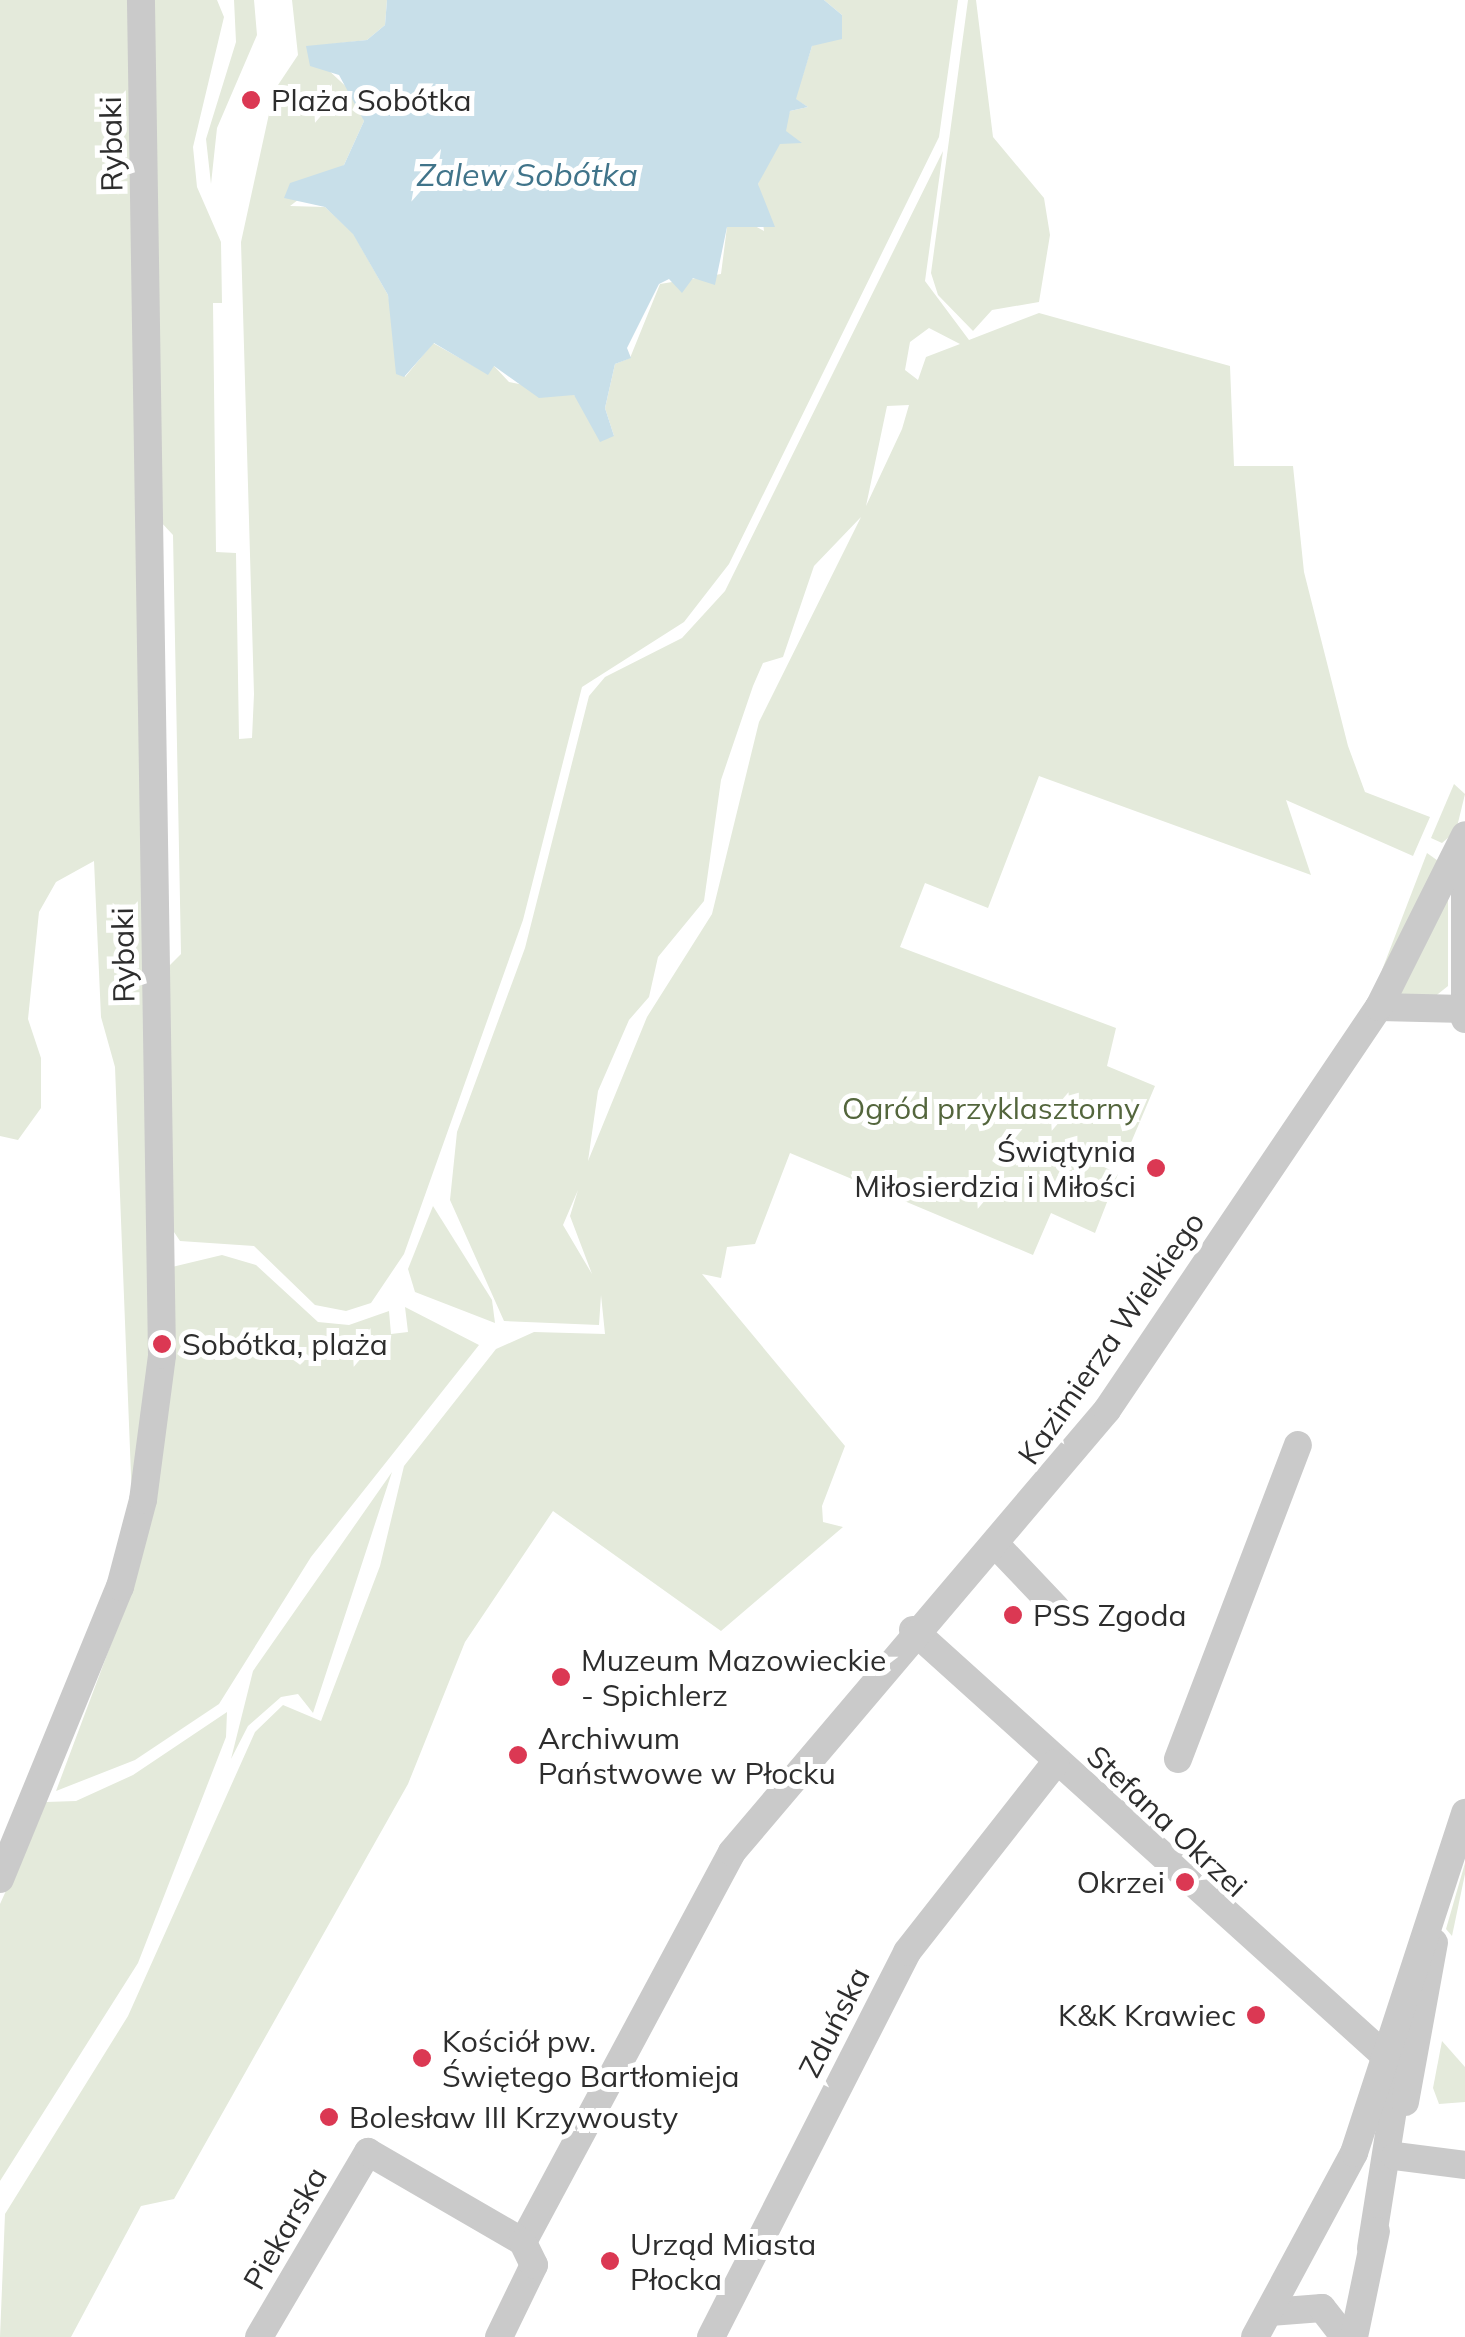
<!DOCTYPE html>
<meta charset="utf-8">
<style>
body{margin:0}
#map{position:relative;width:1465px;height:2337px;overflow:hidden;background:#fff;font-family:Mulish,sans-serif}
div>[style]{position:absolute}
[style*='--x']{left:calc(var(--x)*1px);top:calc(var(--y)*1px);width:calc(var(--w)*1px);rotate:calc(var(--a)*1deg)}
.green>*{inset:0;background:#e4eadb}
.water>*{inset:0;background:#c8dfe9}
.minor>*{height:28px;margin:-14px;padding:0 14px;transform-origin:14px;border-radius:14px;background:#cacaca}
.dots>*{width:28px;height:28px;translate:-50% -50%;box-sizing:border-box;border:5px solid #fff;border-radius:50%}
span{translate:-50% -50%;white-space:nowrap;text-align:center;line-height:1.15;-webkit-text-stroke:10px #fff;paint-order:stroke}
.poi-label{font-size:30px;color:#2d2d2d}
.left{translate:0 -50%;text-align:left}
.right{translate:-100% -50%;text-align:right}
.street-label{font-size:30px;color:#2d2d2d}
.park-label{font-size:30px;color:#54663d}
.water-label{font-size:32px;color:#40748a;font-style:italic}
</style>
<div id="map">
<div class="green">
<i style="clip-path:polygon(0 0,132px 0,152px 1358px,132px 1501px,115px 1067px,101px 1017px,94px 861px,56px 882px,39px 912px,28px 1019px,41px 1058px,41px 1108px,18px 1140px,0 1136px)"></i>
<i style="clip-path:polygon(148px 0,217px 0,224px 17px,193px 147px,197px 187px,221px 242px,222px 303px,213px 303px,216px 552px,236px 553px,239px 739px,252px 738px,254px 694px,241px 242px,274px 91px,298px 55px,292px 0,387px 0,385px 25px,367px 40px,324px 45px,325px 67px,354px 94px,364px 121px,344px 165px,290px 206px,325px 207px,353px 233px,388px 295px,405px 377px,433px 343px,488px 374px,493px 365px,509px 382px,574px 395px,614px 436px,605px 408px,615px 364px,630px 358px,660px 284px,721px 274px,727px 227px,746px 221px,764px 231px,758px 184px,790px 111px,808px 107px,795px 99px,812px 46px,842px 15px,824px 0,958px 0,939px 137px,729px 564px,684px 622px,582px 687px,523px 920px,404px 1254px,371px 1303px,346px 1311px,315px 1305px,254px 1246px,180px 1241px,172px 1229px,165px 970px,181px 954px,173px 535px,159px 520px)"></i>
<i style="clip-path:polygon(234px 0,254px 0,257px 35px,217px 128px,211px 184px,206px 139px,236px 42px)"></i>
<i style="clip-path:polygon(968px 0,976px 0,993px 137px,1044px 198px,1050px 235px,1039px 302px,992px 310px,973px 331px,938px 295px,931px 273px)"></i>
<i style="clip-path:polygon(evenodd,943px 151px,925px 281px,969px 340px,1039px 313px,1230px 366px,1234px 466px,1293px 466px,1304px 572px,1348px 746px,1365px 792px,1430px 817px,1413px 856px,1286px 800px,1311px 875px,1039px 776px,988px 908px,925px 883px,900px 947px,1116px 1028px,1107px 1066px,1155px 1086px,1130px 1145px,1114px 1138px,1102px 1166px,1118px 1174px,1095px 1233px,1051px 1213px,1033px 1255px,790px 1153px,755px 1244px,727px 1247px,721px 1278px,702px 1274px,845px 1446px,822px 1506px,823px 1522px,843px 1527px,721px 1631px,553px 1511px,465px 1642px,408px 1784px,174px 2199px,141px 2206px,71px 2337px,0 2337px,5px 2214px,128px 2016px,255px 1732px,283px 1705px,321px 1721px,380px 1566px,404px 1466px,496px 1349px,534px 1332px,605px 1334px,601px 1295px,599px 1325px,504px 1321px,450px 1200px,457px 1132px,525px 948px,589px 696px,605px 677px,682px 638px,725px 591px,943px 151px,929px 328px,960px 344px,926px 357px,918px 380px,905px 370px,910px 342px,929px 328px,943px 151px,909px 405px,902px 429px,866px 506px,887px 406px,909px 405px,943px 151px,861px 517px,759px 722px,712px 914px,647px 1017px,588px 1161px,598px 1091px,629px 1020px,649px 997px,658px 957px,704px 901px,721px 780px,753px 686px,763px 663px,783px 657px,814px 566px,861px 517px,943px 151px,578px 1190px,570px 1216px,592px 1274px,563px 1225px,578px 1190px)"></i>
<i style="clip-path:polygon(1454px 784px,1465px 794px,1456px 831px,1442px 843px,1431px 838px)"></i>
<i style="clip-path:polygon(1427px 853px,1441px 863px,1390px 972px,1382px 970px)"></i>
<i style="clip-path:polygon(1448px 888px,1448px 986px,1433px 998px,1396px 998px)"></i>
<i style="clip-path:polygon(433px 1206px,492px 1300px,495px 1323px,415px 1292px,408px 1269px)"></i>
<i style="clip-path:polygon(222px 1255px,256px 1265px,318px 1322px,349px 1325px,389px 1311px,391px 1334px,408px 1332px,405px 1307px,479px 1345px,311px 1557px,219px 1704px,135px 1760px,56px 1791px,114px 1636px,172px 1267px)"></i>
<i style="clip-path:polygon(392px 1472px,313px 1713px,298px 1694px,281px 1697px,248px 1726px,231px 1759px,253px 1671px)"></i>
<i style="clip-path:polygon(227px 1712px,226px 1737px,138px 1963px,0 2181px,0 1904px,46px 1802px,76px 1801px,133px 1775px)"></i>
<i style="clip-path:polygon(1465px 1863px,1465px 1874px,1452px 1936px,1446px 1929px)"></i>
<i style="clip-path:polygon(1442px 2041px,1465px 2067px,1465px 2102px,1439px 2104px,1433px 2088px)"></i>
</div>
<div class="water">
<i style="clip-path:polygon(387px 0,824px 0,842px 15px,842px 39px,812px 46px,796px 99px,808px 107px,790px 111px,786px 131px,802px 143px,780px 144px,758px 184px,775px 227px,727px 227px,715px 285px,693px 278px,682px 293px,669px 279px,659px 284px,627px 348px,631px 358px,615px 364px,605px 408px,614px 436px,600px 442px,574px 395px,539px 398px,494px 366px,488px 375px,434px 343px,404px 377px,396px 374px,388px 295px,353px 234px,325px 207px,284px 198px,290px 183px,344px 165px,364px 121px,339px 75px,310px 66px,306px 46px,367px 40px,385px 25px)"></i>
</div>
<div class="minor">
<i style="--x:1465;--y:848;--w:171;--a:90"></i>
<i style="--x:1379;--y:1007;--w:86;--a:1.3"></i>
<i style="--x:998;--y:1547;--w:84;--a:46.4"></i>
<i style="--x:913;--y:1630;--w:645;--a:42.05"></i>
<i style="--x:1392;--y:2062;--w:23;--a:77"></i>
<i style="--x:1397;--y:2084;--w:166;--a:99"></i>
<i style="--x:1178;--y:1759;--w:336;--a:-69.1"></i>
<i style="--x:0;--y:1879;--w:316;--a:-67.7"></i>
<i style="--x:120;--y:1587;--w:90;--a:-75.2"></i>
<i style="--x:143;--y:1500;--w:146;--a:-82.5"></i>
<i style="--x:162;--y:1355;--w:1355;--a:-90.89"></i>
<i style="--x:1405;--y:2102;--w:162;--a:-79.7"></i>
<i style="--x:1395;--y:2156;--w:71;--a:7.3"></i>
<i style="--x:523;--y:2242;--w:442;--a:-61.8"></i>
<i style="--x:732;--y:1852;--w:580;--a:-49.69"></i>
<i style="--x:1107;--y:1410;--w:486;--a:-56"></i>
<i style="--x:1379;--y:1007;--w:192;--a:-63.4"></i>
<i style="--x:1270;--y:2312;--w:52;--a:-4.4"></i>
<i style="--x:1322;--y:2308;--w:37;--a:52"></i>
<i style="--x:259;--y:2337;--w:215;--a:-59.5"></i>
<i style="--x:368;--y:2152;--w:179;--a:30.1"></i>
<i style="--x:499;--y:2337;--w:80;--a:-64.1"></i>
<i style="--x:534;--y:2265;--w:25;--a:-116"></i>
<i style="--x:711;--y:2337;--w:432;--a:-63"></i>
<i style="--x:907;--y:1952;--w:240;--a:-51.9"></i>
<i style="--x:1255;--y:2337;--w:209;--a:-61.7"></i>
<i style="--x:1354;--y:2153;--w:358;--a:-71.9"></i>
<i style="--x:1354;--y:2337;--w:108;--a:-78.3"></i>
</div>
<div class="dots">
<i style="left:251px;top:100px;background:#db3853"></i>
<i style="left:1156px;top:1168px;background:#db3853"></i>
<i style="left:162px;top:1344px;background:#db3853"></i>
<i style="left:1013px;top:1615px;background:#db3853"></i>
<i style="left:561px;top:1677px;background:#db3853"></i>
<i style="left:518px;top:1755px;background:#db3853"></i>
<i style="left:1185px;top:1882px;background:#db3853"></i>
<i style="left:1256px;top:2015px;background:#db3853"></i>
<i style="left:422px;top:2058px;background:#db3853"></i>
<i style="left:329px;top:2117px;background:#db3853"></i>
<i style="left:610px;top:2261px;background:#db3853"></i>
</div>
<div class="poi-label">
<span class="left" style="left:271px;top:100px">Plaża Sobótka</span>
<span class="right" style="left:1136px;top:1168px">Świątynia<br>Miłosierdzia i Miłości</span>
<span class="left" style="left:182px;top:1344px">Sobótka, plaża</span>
<span class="left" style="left:1033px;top:1615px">PSS Zgoda</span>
<span class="left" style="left:581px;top:1677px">Muzeum Mazowieckie<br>- Spichlerz</span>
<span class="left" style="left:538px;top:1755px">Archiwum<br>Państwowe w Płocku</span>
<span class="right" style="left:1165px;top:1882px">Okrzei</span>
<span class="right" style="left:1236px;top:2015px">K&amp;K Krawiec</span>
<span class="left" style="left:442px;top:2058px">Kościół pw.<br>Świętego Bartłomieja</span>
<span class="left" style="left:349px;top:2117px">Bolesław III Krzywousty</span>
<span class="left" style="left:630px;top:2261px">Urząd Miasta<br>Płocka</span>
</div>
<div class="street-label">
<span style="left:111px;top:144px;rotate:-91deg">Rybaki</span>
<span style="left:123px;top:955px;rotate:-91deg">Rybaki</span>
<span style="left:1111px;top:1338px;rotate:-55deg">Kazimierza Wielkiego</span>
<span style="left:1167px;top:1821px;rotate:43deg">Stefana Okrzei</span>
<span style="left:834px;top:2022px;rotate:-63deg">Zduńska</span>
<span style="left:285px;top:2228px;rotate:-60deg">Piekarska</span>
</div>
<div class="park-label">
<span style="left:991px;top:1108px">Ogród przyklasztorny</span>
</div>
<div class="water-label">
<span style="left:527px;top:174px">Zalew Sobótka</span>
</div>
</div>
